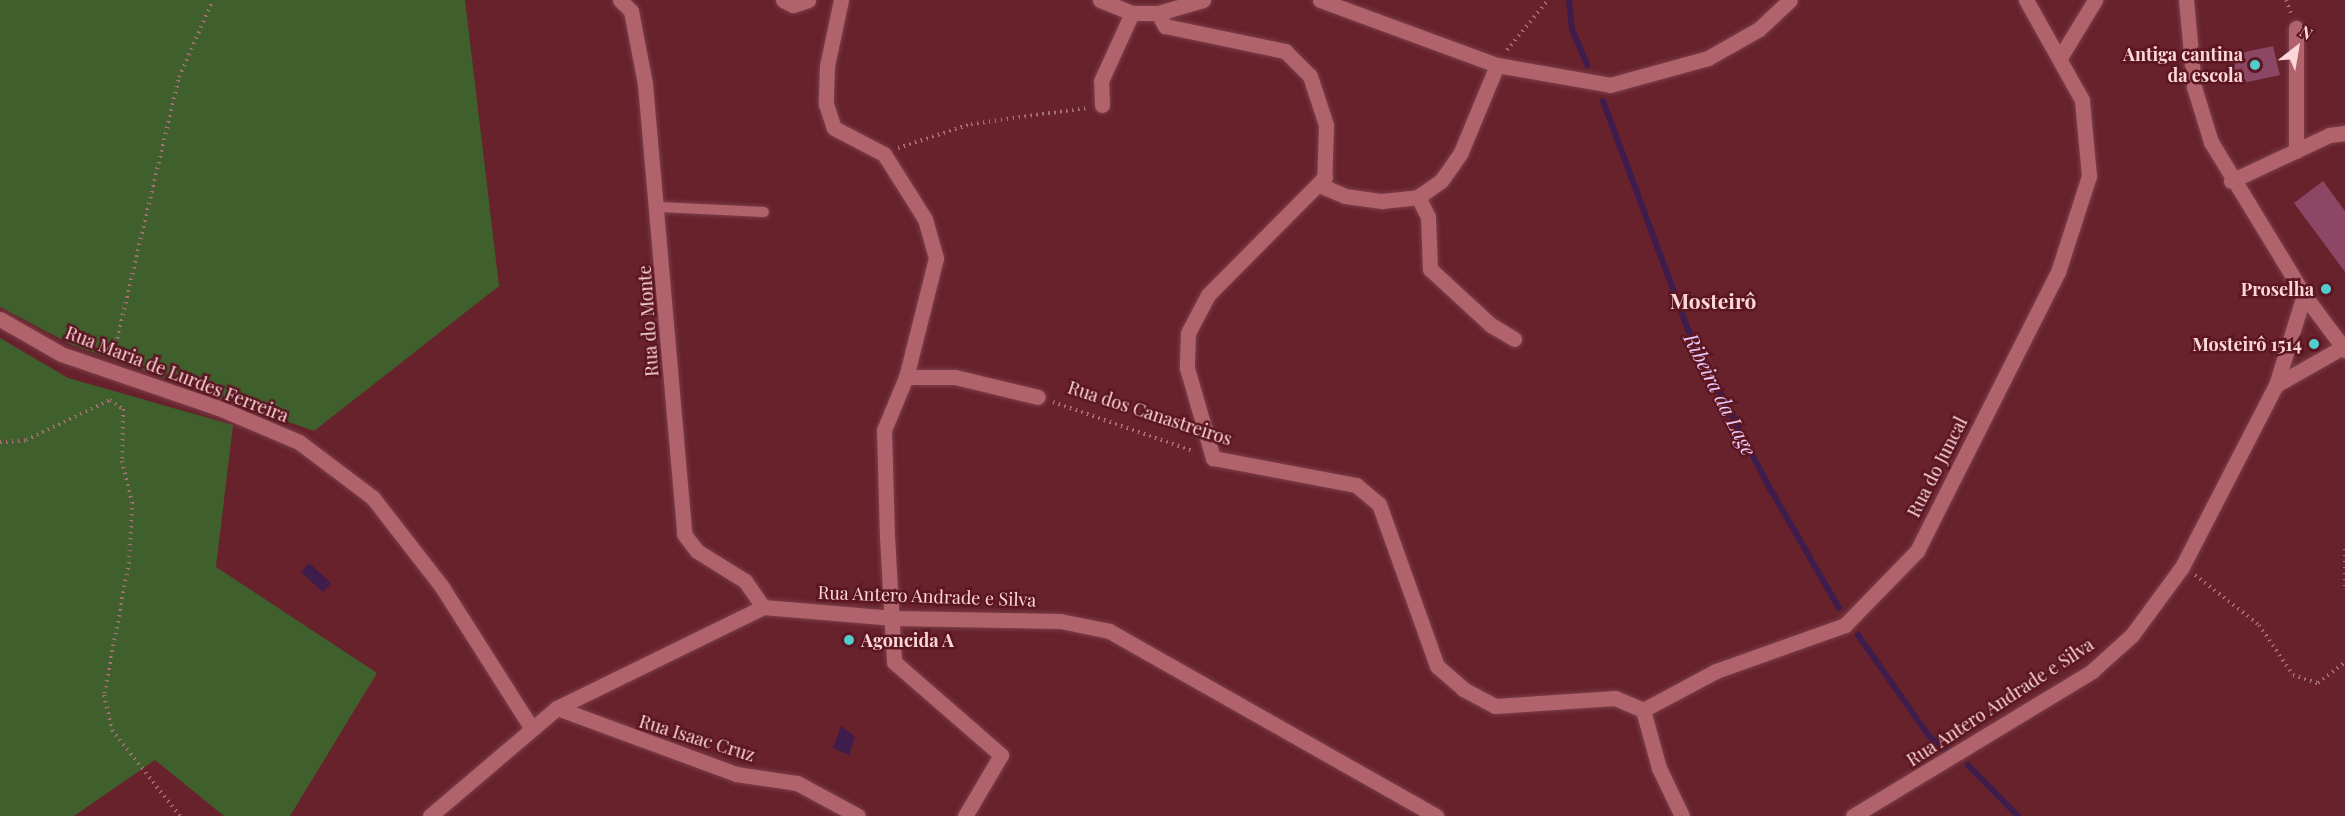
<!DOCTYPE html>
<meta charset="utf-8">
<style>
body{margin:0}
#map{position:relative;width:2345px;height:816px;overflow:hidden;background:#67222c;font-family:"Playfair Display",serif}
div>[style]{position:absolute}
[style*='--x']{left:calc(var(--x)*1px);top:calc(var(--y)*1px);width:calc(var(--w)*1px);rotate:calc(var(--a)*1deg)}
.green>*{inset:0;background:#3f602c}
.water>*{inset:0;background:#3e1c4c}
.stream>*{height:6px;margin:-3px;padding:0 3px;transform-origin:3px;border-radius:3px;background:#3e1c4c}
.building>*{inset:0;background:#8b4763}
.path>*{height:4px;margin-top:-2px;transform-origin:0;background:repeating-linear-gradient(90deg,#a66f76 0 1.5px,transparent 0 6px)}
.roads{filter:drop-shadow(0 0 2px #7b3e4b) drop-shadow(0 0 2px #7b3e4b)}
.lane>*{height:10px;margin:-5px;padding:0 5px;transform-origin:5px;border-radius:5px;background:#b0636a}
.street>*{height:15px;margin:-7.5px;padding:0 7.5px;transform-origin:7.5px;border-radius:7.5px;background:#b0636a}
.secondary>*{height:15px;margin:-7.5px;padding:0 7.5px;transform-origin:7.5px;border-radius:7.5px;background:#b0636a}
.dots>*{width:16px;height:16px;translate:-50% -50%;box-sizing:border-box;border:3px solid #5b1622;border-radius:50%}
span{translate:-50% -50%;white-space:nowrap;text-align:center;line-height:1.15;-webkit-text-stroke:5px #5b1622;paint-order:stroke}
.poi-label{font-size:18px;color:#fbd7d9;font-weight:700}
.right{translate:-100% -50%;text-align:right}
.left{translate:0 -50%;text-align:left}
.street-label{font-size:18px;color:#fbd7d9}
.water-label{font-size:20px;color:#eacaf9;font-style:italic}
.quarter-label{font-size:21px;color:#fbd7d9;font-weight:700}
.north{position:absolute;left:2267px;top:18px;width:60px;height:60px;-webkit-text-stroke:4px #5b1622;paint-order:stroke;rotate:31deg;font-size:16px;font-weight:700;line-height:24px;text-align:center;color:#fbd7d9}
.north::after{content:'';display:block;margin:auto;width:21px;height:27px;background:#fbd7d9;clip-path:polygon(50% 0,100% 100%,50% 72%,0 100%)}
</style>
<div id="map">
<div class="green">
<i style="clip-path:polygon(0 0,465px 0,499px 286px,314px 431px,72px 345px,0 307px)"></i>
<i style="clip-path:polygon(0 338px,68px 378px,233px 425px,216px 567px,377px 673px,290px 816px,224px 816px,155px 760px,74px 816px,0 816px)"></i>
</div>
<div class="water">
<i style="clip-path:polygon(309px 563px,331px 583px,323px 592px,301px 572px)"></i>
<i style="clip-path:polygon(841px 726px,855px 737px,849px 755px,833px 748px)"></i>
</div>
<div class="stream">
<i style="--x:1569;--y:0;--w:29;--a:84"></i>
<i style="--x:1572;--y:29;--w:39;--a:67"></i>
<i style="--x:1603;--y:101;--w:246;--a:69.6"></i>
<i style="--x:1689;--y:332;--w:172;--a:62.7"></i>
<i style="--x:1768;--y:485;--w:142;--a:60"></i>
<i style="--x:1858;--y:635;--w:123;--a:54.9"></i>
<i style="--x:1929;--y:736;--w:23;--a:38"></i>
<i style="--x:1968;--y:765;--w:71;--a:45.6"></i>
</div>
<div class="building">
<i style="clip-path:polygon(2273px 46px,2280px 75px,2238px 84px,2231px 55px)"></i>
<i style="clip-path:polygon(2323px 181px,2345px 211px,2345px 272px,2294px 203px)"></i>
</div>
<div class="path">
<i style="--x:2286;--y:0;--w:14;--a:69"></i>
<i style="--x:1507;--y:50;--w:65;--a:-50.6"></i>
<i style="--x:898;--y:148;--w:77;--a:-18.2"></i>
<i style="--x:971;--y:124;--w:116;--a:-7.9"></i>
<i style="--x:113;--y:356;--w:287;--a:-76.7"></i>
<i style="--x:179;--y:77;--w:84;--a:-66.2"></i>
<i style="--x:1053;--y:402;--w:148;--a:19.3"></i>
<i style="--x:0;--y:442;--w:26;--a:-4"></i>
<i style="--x:26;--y:440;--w:93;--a:-25.5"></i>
<i style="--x:110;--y:400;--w:16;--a:35"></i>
<i style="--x:123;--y:409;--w:52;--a:91.1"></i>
<i style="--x:122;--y:461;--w:42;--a:76.3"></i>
<i style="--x:132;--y:502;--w:60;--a:92.9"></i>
<i style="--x:129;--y:562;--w:135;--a:100.6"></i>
<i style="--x:104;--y:695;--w:36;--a:77"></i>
<i style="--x:112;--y:730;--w:110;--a:51.7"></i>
<i style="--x:2345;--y:549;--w:39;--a:90"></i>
<i style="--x:2195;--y:575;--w:81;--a:38"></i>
<i style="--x:2259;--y:625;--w:60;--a:55.8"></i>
<i style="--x:2293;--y:675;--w:26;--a:18"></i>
<i style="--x:2318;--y:683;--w:34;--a:-38"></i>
</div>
<div class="roads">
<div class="lane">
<i style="--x:659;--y:207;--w:105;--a:2.7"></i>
</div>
<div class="street">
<i style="--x:620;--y:0;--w:16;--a:45"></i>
<i style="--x:631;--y:11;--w:74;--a:79.1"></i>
<i style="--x:645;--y:84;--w:452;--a:85"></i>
<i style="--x:684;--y:534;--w:21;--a:53"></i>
<i style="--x:697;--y:551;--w:57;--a:32"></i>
<i style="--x:745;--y:581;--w:32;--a:55"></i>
<i style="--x:783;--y:0;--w:11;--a:27"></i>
<i style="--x:793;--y:5;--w:16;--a:-18"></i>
<i style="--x:841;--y:0;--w:67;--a:102"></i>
<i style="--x:827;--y:66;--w:38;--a:92"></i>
<i style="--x:826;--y:104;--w:25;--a:72"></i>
<i style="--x:834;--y:128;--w:56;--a:27.5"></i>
<i style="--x:884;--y:154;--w:77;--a:57.8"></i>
<i style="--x:925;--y:219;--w:41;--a:74.2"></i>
<i style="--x:936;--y:258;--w:123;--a:104.1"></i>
<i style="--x:906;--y:377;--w:57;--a:112.5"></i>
<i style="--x:884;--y:430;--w:106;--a:88.4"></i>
<i style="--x:887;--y:536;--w:126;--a:86.8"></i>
<i style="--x:894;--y:662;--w:142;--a:41"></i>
<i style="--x:1001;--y:755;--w:71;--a:120.5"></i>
<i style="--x:1100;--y:0;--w:35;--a:22"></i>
<i style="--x:1132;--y:13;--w:26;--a:0"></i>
<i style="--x:1158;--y:13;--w:47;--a:-16.1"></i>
<i style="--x:1320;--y:0;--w:189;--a:20.2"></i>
<i style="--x:1497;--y:65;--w:115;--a:10"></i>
<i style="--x:1610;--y:85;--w:102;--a:-15.4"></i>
<i style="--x:1708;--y:58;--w:59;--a:-29.6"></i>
<i style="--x:1759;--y:29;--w:42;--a:-43.1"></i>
<i style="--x:1158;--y:13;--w:15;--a:62"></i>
<i style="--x:1165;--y:26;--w:123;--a:11.8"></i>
<i style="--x:1285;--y:51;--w:35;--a:45"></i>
<i style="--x:1310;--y:76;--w:52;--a:71.9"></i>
<i style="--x:1326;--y:125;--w:62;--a:91.8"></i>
<i style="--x:1324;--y:187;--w:23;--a:23"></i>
<i style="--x:1345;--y:196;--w:37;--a:8"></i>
<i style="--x:1382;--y:201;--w:36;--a:-6"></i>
<i style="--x:1418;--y:197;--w:28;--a:-35"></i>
<i style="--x:1441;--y:181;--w:35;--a:-55"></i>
<i style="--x:1461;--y:152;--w:94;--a:-67.5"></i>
<i style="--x:2296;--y:28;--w:123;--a:90"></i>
<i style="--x:2061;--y:56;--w:66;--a:-58.7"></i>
<i style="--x:1102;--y:105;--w:24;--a:-92"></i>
<i style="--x:1101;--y:81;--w:75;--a:-65.5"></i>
<i style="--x:1325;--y:177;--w:166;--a:134.8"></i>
<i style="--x:1208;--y:295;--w:43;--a:117.8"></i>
<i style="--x:1188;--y:333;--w:35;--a:92"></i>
<i style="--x:1187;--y:368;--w:94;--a:73.9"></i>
<i style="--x:1213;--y:458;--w:146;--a:10.7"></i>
<i style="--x:1356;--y:485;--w:30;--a:40"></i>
<i style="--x:1379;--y:504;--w:172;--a:70.3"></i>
<i style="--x:1437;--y:666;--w:35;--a:41"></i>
<i style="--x:1463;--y:689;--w:36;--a:28"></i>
<i style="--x:1495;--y:706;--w:120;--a:-3.8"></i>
<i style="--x:1615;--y:698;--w:30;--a:23"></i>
<i style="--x:2231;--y:181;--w:108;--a:-25.1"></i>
<i style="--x:2329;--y:135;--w:16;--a:-7"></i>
<i style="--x:1418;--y:197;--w:22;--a:63"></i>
<i style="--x:1428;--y:217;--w:52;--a:87.8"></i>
<i style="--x:1430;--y:269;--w:83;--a:42.6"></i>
<i style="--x:1491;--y:325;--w:27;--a:31"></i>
<i style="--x:0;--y:319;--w:70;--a:29.8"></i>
<i style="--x:61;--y:354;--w:167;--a:18.9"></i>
<i style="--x:219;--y:408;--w:87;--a:23"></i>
<i style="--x:299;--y:442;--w:93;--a:37.1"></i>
<i style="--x:373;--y:498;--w:113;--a:52.2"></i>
<i style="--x:442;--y:587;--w:166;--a:57.6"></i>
<i style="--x:906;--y:377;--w:49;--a:0"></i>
<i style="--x:955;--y:377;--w:85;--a:13.5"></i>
<i style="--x:557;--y:708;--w:191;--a:20.2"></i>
<i style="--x:736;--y:774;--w:62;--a:8.4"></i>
<i style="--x:797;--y:783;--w:69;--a:28.4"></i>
<i style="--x:1643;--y:710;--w:83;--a:-28.1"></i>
<i style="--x:1716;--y:671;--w:137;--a:-19.6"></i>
<i style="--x:1845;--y:625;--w:103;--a:-45.8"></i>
<i style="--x:1917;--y:551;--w:313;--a:-63.2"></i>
<i style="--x:2058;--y:272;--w:101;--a:-72.1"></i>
<i style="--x:2089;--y:176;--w:76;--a:-95.3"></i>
<i style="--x:2082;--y:100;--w:115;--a:-119.2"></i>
<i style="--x:1643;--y:710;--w:60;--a:74.6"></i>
<i style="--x:1659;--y:768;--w:53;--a:64.4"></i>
</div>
<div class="secondary">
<i style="--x:2186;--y:0;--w:87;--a:84.7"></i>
<i style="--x:2194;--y:87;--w:58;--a:72.8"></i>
<i style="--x:2211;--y:142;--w:179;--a:58.7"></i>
<i style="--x:2304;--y:295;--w:69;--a:53.3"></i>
<i style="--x:2276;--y:385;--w:77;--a:-29.6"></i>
<i style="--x:430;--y:816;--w:167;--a:-40.4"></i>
<i style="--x:557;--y:708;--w:229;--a:-26.1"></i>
<i style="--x:763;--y:607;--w:131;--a:4.8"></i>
<i style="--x:894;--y:618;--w:166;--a:1"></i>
<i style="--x:1060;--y:621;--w:50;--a:11.5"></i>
<i style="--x:1109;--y:631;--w:376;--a:29.5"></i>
<i style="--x:1853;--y:816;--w:280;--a:-31.2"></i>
<i style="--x:2092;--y:671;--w:54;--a:-42"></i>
<i style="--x:2132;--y:635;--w:84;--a:-53.7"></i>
<i style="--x:2182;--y:567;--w:205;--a:-62.7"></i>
<i style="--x:2276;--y:385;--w:94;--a:-72.7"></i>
</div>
</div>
<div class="dots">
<i style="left:2255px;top:65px;background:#52cdcd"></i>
<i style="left:2326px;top:289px;background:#52cdcd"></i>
<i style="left:2314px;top:344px;background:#52cdcd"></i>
<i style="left:849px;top:640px;background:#52cdcd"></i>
</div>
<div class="poi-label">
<span class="right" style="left:2243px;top:65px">Antiga cantina<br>da escola</span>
<span class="right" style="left:2314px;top:289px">Proselha</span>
<span class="right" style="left:2302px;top:344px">Mosteirô 1514</span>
<span class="left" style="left:861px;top:640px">Agoncida A</span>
</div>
<div class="street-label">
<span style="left:648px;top:321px;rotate:-94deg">Rua do Monte</span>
<span style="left:177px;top:374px;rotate:21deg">Rua Maria de Lurdes Ferreira</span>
<span style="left:1150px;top:413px;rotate:18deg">Rua dos Canastreiros</span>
<span style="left:1937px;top:467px;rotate:-63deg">Rua do Juncal</span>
<span style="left:927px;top:596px;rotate:2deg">Rua Antero Andrade e Silva</span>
<span style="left:2000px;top:702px;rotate:-33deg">Rua Antero Andrade e Silva</span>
<span style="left:697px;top:738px;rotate:17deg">Rua Isaac Cruz</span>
</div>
<div class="water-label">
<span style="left:1721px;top:394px;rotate:63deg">Ribeira da Lage</span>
</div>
<div class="quarter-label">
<span style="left:1713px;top:300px">Mosteirô</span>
</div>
<div class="north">N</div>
</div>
